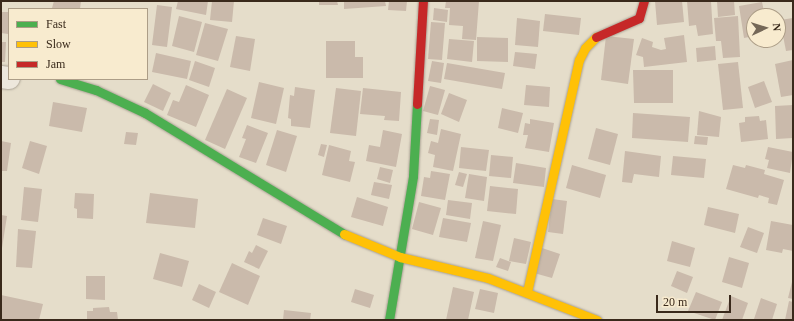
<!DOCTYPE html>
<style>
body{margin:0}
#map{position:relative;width:794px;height:321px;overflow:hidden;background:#e5ddca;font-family:"Times New Roman",serif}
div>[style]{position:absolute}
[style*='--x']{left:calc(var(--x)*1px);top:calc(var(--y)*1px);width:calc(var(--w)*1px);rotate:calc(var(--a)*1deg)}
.building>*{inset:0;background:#cabaab}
.roads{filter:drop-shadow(0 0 1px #aaa294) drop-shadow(0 0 1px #aaa294)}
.street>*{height:22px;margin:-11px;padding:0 11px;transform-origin:11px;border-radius:11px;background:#ede7dc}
.fast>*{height:9px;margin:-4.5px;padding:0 4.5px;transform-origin:4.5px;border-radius:4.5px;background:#4caf50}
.slow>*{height:9px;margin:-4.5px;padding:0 4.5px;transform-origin:4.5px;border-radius:4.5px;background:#ffc107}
.jam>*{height:9px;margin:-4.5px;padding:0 4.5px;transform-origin:4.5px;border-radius:4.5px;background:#c62828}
span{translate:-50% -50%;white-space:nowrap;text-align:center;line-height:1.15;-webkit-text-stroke:3.5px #f8ebcf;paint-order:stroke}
.frame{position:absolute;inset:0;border:2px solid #39291b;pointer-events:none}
.legend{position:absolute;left:8px;top:8px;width:140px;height:72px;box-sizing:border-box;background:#f8ebcf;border:1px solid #ac9d87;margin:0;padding:5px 7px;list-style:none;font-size:12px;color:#39291b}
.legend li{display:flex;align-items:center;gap:8px;height:20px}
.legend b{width:20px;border:1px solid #ac9d87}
.north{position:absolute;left:746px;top:8px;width:40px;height:40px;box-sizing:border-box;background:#f8ebcf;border:1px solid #ac9d87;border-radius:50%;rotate:86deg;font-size:11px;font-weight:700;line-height:16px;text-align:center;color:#39291b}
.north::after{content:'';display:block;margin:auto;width:14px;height:18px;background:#756858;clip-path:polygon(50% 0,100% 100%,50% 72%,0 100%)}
.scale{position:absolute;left:656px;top:295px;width:75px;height:18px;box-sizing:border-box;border:2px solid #39291b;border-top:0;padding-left:5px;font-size:12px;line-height:14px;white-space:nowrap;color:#39291b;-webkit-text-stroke:3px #f8ebcf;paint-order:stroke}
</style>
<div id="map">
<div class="building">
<i style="clip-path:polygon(54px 1px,81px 1px,80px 9px,52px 8px)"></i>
<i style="clip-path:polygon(178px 1px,208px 1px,206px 15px,176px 9px)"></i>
<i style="clip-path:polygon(212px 1px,234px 1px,232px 22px,210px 20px)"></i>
<i style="clip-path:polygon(319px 1px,337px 1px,338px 5px,319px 5px)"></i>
<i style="clip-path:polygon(344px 1px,385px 1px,386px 6px,344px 9px)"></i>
<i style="clip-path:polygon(389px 1px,407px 1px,406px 11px,388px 10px)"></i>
<i style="clip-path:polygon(446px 1px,479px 1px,476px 40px,462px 39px,463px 26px,449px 25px,450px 8px,445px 8px)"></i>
<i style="clip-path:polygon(655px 1px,682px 1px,684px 22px,657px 25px)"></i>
<i style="clip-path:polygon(687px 1px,711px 1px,713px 34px,698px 36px,696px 25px,689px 26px)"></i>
<i style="clip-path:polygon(717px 1px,734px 1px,735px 15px,718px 17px)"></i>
<i style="clip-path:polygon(762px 2px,765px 16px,754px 16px,754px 36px,744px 38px,739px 6px)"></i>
<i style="clip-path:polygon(157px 5px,172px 7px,167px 47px,152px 45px)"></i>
<i style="clip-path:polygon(434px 8px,448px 10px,447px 22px,433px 20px)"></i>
<i style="clip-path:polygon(1px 12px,9px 12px,8px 34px,1px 33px)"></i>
<i style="clip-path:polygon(545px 14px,581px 18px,579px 35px,543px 31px)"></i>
<i style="clip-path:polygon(179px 16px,202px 22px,194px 52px,172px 46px)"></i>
<i style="clip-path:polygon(738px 16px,740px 57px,723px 58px,721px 41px,716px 41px,714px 18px)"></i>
<i style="clip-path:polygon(517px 18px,540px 21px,538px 47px,515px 45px)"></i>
<i style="clip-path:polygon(793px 18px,793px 50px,786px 51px,780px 20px)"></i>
<i style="clip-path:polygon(431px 22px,445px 23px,442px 60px,428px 59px)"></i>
<i style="clip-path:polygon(205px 23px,228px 29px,218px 61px,196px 55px)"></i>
<i style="clip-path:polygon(684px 35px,687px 62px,644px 67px,643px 57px,636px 55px,642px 38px,653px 42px,652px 47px,661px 50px,666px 49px,664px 38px)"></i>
<i style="clip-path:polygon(236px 36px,255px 39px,250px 71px,230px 67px)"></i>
<i style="clip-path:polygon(606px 36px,634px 39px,628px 84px,601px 80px)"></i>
<i style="clip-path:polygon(477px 37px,508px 38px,508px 62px,477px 61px)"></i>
<i style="clip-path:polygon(449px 39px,474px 41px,472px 62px,447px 59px)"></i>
<i style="clip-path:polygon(326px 41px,355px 41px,355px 57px,363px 57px,363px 78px,326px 78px)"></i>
<i style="clip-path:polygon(1px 42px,6px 42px,5px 62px,1px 62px)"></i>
<i style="clip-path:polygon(715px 46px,716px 60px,697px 62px,696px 48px)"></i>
<i style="clip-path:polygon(515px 52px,537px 54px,535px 69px,513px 66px)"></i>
<i style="clip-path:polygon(156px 53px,191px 61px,187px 79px,152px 72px)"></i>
<i style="clip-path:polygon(793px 60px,793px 95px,781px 97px,775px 64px)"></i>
<i style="clip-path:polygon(195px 61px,215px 68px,209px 87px,189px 80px)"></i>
<i style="clip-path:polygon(432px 61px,444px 63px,441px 83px,428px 81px)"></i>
<i style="clip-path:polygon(738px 62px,743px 108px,723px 110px,718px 64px)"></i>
<i style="clip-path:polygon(447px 63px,505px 73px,502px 89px,444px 79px)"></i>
<i style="clip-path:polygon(633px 70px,673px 70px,673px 103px,634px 103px)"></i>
<i style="clip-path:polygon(764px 81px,772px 102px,755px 108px,748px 87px)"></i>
<i style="clip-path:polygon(259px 82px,284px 88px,276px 124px,251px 118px)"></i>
<i style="clip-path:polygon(153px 84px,171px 93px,163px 111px,144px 102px)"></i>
<i style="clip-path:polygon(186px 85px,209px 95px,196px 127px,167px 115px,173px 100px,179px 102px)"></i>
<i style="clip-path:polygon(526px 85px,550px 87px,549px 107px,524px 105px)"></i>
<i style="clip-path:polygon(430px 86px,445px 90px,438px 115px,423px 111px)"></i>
<i style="clip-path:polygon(295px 87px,315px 90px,310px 128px,291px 126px,291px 119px,288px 118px,290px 95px,294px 96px)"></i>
<i style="clip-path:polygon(336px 88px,361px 91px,356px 136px,330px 133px)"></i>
<i style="clip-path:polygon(363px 88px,401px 92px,399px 121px,384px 120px,385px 116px,360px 114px)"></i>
<i style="clip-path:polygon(227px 89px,247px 98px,225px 149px,205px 140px)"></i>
<i style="clip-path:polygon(449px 93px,467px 100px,459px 122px,441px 114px)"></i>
<i style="clip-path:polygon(53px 102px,87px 108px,82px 132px,49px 126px)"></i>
<i style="clip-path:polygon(793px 105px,793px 138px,776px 139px,775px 106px)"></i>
<i style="clip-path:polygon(502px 108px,523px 113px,518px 133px,498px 128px)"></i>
<i style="clip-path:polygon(699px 111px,721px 117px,719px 137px,697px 135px)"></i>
<i style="clip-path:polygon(633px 113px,690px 117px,688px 142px,632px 138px)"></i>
<i style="clip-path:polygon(759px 116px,760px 121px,766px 120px,768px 139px,741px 142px,739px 123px,745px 122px,745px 117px)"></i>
<i style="clip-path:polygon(430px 119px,439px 120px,437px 135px,427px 133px)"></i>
<i style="clip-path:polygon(530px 119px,554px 123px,549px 152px,525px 148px,528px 135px,523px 135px,525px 123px,530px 124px)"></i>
<i style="clip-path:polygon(247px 125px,268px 133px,256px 163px,239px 157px,246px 139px,242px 138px)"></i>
<i style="clip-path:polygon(596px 128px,618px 134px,610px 165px,588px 159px)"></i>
<i style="clip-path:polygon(441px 129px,461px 134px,453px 171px,433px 167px,435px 155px,428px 153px,431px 141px,438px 143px)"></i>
<i style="clip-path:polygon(277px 130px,297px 136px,286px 172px,266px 165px)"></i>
<i style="clip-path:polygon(383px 130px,402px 134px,396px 167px,366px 161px,369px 145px,380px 147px)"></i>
<i style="clip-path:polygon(126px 132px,138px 133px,136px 145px,124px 144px)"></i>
<i style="clip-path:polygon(695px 136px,708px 137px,707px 145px,694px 144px)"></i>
<i style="clip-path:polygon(1px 141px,11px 143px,7px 171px,1px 171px)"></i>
<i style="clip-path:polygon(30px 141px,47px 146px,39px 174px,22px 168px)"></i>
<i style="clip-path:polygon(321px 144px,327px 145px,324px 157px,318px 155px)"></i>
<i style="clip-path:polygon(329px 145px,351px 151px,349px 161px,355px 162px,350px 182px,322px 175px)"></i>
<i style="clip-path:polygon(461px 147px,489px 150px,486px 171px,459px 168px)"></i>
<i style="clip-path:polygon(768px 147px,793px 152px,790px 173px,767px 168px,769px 160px,765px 159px)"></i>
<i style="clip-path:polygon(625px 151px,661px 156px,659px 177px,634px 174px,632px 183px,622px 182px)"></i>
<i style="clip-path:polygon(491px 155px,513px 157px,511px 178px,489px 176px)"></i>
<i style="clip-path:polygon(673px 156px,706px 159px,704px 178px,671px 175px)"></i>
<i style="clip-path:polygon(516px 163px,546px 168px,544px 187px,513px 183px)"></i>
<i style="clip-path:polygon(572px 165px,606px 175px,600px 198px,566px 188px)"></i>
<i style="clip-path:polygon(733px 165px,745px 168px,746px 165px,765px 170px,764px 174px,784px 180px,777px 205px,768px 203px,769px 198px,759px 195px,763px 183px,758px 198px,726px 189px)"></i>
<i style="clip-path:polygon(380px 167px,393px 170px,390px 183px,377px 179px)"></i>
<i style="clip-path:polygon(431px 171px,450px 174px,445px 200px,421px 196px,424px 177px,430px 178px)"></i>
<i style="clip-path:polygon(459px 172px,467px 174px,463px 187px,455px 185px)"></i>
<i style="clip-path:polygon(469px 174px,487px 177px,484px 201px,465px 198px)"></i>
<i style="clip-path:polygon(374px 182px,392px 185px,389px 199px,371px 195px)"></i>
<i style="clip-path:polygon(490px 186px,518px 189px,516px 214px,487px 211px)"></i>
<i style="clip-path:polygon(24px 187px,42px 189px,38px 222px,21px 220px)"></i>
<i style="clip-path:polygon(75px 193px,94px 194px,93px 219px,77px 218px,77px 209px,74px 208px)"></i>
<i style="clip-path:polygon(150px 193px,198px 199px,195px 228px,146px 223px)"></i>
<i style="clip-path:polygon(357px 197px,388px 207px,383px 226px,351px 217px)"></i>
<i style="clip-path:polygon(552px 199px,567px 201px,563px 234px,548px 232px)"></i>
<i style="clip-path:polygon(448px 200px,472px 203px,470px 219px,446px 215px)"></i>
<i style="clip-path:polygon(419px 202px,441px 208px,433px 235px,412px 229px)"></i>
<i style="clip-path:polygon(708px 207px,739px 214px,735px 233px,704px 225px)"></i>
<i style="clip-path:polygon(1px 215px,7px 216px,2px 248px,1px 248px)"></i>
<i style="clip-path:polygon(263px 218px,287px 226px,281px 244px,257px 235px)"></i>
<i style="clip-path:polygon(443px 218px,471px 223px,467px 242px,439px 237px)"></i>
<i style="clip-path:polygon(483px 221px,501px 225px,493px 261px,475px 258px)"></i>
<i style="clip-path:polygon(771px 221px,793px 225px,793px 251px,783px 249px,782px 253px,766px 250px)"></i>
<i style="clip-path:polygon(748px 227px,764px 233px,757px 253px,740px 247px)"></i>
<i style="clip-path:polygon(18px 229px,36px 231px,32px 268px,16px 267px)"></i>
<i style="clip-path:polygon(514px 238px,531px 242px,526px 264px,509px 261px)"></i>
<i style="clip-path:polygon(672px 241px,695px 248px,690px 267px,667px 261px)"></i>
<i style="clip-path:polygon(256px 245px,268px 251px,259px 269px,244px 262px,249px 251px,252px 253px)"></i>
<i style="clip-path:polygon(542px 248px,560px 254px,552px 278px,534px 273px)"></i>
<i style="clip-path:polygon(160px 253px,189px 261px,182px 287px,153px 279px)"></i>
<i style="clip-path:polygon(729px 257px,749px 263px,742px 288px,722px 282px)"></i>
<i style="clip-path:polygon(500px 258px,511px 262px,508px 271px,496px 267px)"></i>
<i style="clip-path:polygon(232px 263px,260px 276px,248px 305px,219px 292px)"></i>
<i style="clip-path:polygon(677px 271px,693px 277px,687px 293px,671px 286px)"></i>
<i style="clip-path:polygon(86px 276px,105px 276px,105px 300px,86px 299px)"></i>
<i style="clip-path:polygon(793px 278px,793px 299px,788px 298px)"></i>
<i style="clip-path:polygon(199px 284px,216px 292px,209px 308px,192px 300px)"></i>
<i style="clip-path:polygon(453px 287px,474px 292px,468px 320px,446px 320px)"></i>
<i style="clip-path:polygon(355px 289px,374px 295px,370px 308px,351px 302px)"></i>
<i style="clip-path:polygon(480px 289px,498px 293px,494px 313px,475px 309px)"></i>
<i style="clip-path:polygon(696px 292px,722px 302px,715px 320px,688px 311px)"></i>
<i style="clip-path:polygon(1px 295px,43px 304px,39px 320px,1px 320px)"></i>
<i style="clip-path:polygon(731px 296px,748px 303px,742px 320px,722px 320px)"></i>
<i style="clip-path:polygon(761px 298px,777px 304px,772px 320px,754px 319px)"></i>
<i style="clip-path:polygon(789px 301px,793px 302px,793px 320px,785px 320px)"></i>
<i style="clip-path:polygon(109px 307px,110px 312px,117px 312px,118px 320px,87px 320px,87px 311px,93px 311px,93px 308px)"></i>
<i style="clip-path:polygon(284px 310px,311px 313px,310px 320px,283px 320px)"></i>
</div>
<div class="roads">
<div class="street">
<i style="--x:1;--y:77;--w:8;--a:7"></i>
</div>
<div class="fast">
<i style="--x:60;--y:79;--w:38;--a:17"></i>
<i style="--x:96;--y:90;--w:54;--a:25.1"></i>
<i style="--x:145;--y:113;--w:233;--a:31.3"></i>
<i style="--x:389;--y:320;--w:146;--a:-80.5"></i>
<i style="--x:413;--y:176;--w:72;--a:-86.8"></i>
</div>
<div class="slow">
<i style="--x:344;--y:234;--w:61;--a:22.3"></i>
<i style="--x:400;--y:257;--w:90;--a:13.4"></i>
<i style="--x:488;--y:278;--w:117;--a:21.1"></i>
<i style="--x:527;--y:292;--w:238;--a:-77.4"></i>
<i style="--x:579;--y:60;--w:13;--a:-63"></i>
<i style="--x:585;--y:48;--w:16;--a:-45"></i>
</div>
<div class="jam">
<i style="--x:596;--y:37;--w:47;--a:-23.8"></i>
<i style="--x:639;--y:18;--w:18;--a:-74"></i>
<i style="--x:417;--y:104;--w:103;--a:-86.7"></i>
</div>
</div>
<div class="frame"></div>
<ul class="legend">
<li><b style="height:5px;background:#4caf50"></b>Fast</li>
<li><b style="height:5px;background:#ffc107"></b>Slow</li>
<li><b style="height:5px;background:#c62828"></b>Jam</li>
</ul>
<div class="north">N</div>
<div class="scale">20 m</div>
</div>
